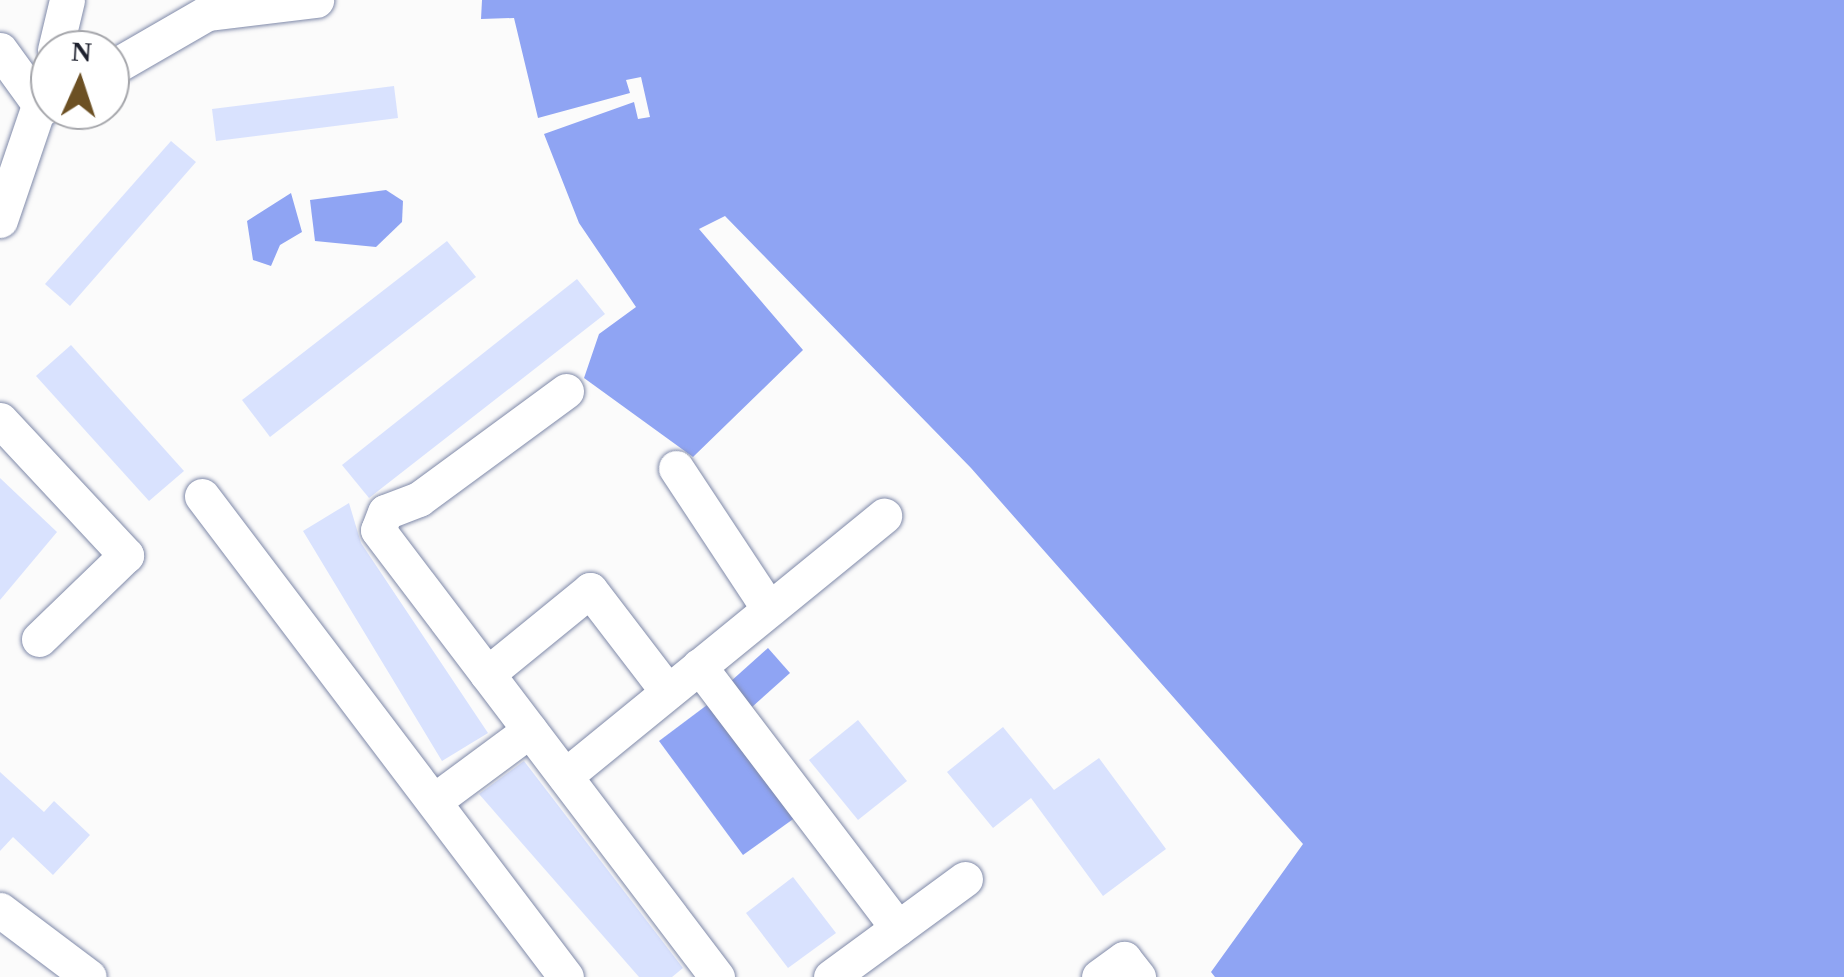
<!DOCTYPE html>
<style>
body{margin:0}
#map{position:relative;width:1844px;height:977px;overflow:hidden;background:#fbfbfb;font-family:"Times New Roman",serif}
div>[style]{position:absolute}
[style*='--x']{left:calc(var(--x)*1px);top:calc(var(--y)*1px);width:calc(var(--w)*1px);rotate:calc(var(--a)*1deg)}
.water>*{inset:0;background:#8fa4f3}
.building>*{inset:0;background:#d9e2fe}
.roads{filter:drop-shadow(0 0 2px #808aa9) drop-shadow(0 0 2px #808aa9)}
.minor>*{height:35px;margin:-17.5px;padding:0 17.5px;transform-origin:17.5px;border-radius:17.5px;background:#fff}
span{translate:-50% -50%;white-space:nowrap;text-align:center;line-height:1.15;-webkit-text-stroke:8px #fff;paint-order:stroke}
.north{position:absolute;left:30px;top:30px;width:100px;height:100px;box-sizing:border-box;background:#fff;border:2px solid #a5a6ab;border-radius:50%;rotate:3deg;font-size:28px;font-weight:700;line-height:40px;text-align:center;color:#1d202d}
.north::after{content:'';display:block;margin:auto;width:35px;height:45px;background:#6c5023;clip-path:polygon(50% 0,100% 100%,50% 72%,0 100%)}
</style>
<div id="map">
<div class="water">
<i style="clip-path:polygon(482px 0,1844px 0,1844px 977px,1215px 977px,1211px 972px,1303px 844px,971px 468px,725px 216px,699px 229px,803px 350px,693px 457px,584px 378px,599px 334px,636px 307px,579px 223px,544px 134px,634px 102px,638px 119px,650px 117px,641px 77px,626px 80px,630px 93px,538px 118px,514px 18px,481px 19px)"></i>
<i style="clip-path:polygon(386px 190px,403px 201px,402px 222px,376px 247px,315px 241px,310px 200px)"></i>
<i style="clip-path:polygon(291px 193px,302px 232px,280px 245px,271px 266px,253px 260px,247px 221px)"></i>
<i style="clip-path:polygon(768px 648px,790px 673px,752px 707px,730px 682px)"></i>
<i style="clip-path:polygon(711px 702px,796px 817px,743px 855px,659px 741px)"></i>
</div>
<div class="building">
<i style="clip-path:polygon(394px 86px,398px 118px,216px 141px,212px 109px)"></i>
<i style="clip-path:polygon(171px 141px,196px 162px,70px 306px,45px 284px)"></i>
<i style="clip-path:polygon(447px 241px,476px 277px,270px 437px,242px 400px)"></i>
<i style="clip-path:polygon(577px 279px,605px 314px,369px 498px,342px 465px)"></i>
<i style="clip-path:polygon(71px 345px,184px 471px,149px 501px,36px 376px)"></i>
<i style="clip-path:polygon(0 478px,57px 532px,0 600px)"></i>
<i style="clip-path:polygon(349px 503px,361px 543px,488px 733px,442px 761px,303px 531px)"></i>
<i style="clip-path:polygon(858px 720px,907px 781px,858px 820px,809px 760px)"></i>
<i style="clip-path:polygon(1003px 727px,1054px 790px,1099px 758px,1166px 849px,1103px 896px,1031px 798px,993px 828px,947px 772px)"></i>
<i style="clip-path:polygon(524px 761px,683px 968px,672px 977px,639px 977px,479px 794px)"></i>
<i style="clip-path:polygon(0 772px,44px 812px,54px 801px,90px 835px,53px 875px,13px 837px,0 851px)"></i>
<i style="clip-path:polygon(793px 877px,836px 933px,788px 968px,746px 913px)"></i>
</div>
<div class="roads">
<div class="minor">
<i style="--x:0;--y:50;--w:72;--a:54.1"></i>
<i style="--x:42;--y:108;--w:9;--a:-32"></i>
<i style="--x:55;--y:50;--w:51;--a:-76.5"></i>
<i style="--x:110;--y:69;--w:112;--a:-30"></i>
<i style="--x:207;--y:13;--w:110;--a:-6.8"></i>
<i style="--x:0;--y:220;--w:155;--a:-71.2"></i>
<i style="--x:566;--y:391;--w:182;--a:143.7"></i>
<i style="--x:419;--y:499;--w:36;--a:159"></i>
<i style="--x:385;--y:512;--w:19;--a:111"></i>
<i style="--x:378;--y:530;--w:561;--a:52.82"></i>
<i style="--x:0;--y:420;--w:185;--a:47"></i>
<i style="--x:126;--y:555;--w:121;--a:136"></i>
<i style="--x:676;--y:468;--w:169;--a:56.6"></i>
<i style="--x:202;--y:496;--w:603;--a:52.88"></i>
<i style="--x:699;--y:666;--w:329;--a:52.8"></i>
<i style="--x:487;--y:674;--w:133;--a:-39.2"></i>
<i style="--x:590;--y:590;--w:128;--a:52.6"></i>
<i style="--x:565;--y:776;--w:412;--a:-39.2"></i>
<i style="--x:434;--y:801;--w:119;--a:-36.5"></i>
<i style="--x:0;--y:910;--w:111;--a:37"></i>
<i style="--x:831;--y:977;--w:166;--a:-36.2"></i>
<i style="--x:1099;--y:977;--w:31;--a:-36"></i>
<i style="--x:1124;--y:959;--w:23;--a:52"></i>
</div>
</div>
<div class="north">N</div>
</div>
